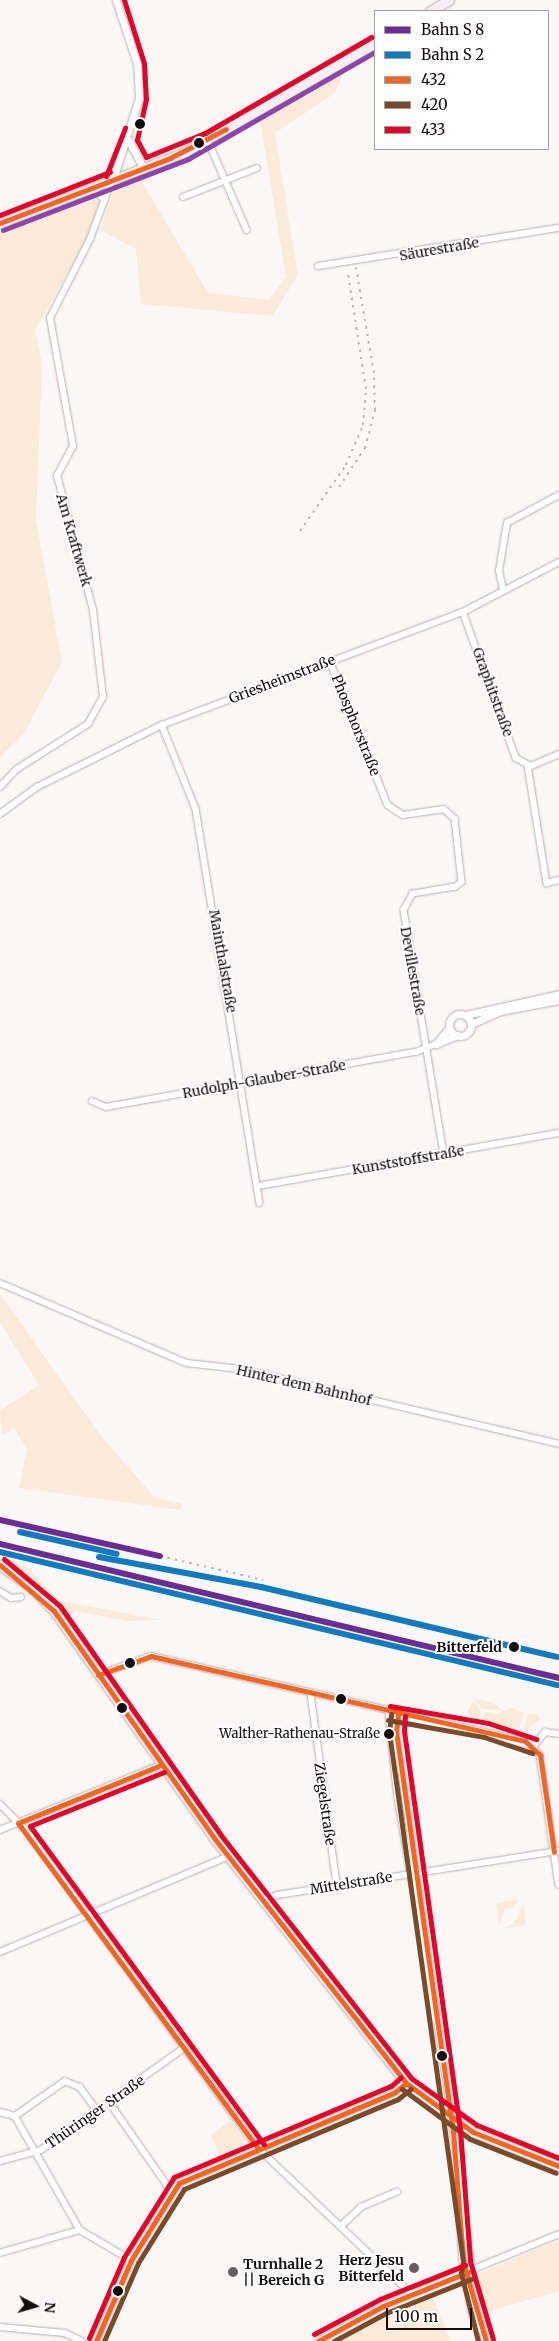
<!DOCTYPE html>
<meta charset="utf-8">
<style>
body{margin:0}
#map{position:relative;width:559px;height:2341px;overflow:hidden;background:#fcf7f7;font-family:Merriweather,serif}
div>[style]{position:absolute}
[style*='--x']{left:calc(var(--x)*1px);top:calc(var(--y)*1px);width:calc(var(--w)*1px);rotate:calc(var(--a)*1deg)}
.green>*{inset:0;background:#faead7}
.roads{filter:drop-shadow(0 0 1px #b6aeaf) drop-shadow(0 0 1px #b6aeaf)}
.minor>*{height:5.5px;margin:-2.75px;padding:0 2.75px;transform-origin:2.75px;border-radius:2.75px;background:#fffefe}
.tertiary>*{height:7px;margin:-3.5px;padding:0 3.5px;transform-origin:3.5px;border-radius:3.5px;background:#fffefe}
.tertiary>.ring{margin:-3.5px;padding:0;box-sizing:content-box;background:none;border:7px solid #fffefe;border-radius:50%}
.primary>*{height:9px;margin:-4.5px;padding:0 4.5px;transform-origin:4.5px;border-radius:4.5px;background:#f5eef2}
.rail>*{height:2px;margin-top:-1px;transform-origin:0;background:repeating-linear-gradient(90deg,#b8b6b6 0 2.5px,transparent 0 7.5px)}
.bus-1>*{height:5px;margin:-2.5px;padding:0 2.5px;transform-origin:2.5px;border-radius:2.5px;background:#f26522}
.bus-2>*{height:5px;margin:-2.5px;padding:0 2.5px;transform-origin:2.5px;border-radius:2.5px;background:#7a4b2a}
.bus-3>*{height:5px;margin:-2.5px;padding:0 2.5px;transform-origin:2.5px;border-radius:2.5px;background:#e4002b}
.bus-4>*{height:5px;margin:-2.5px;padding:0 2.5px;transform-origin:2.5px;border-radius:2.5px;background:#8e44ad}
.rail-1>*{height:6px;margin:-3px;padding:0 3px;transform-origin:3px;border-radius:3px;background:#6b2c94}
.rail-2>*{height:6px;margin:-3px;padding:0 3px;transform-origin:3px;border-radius:3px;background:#107bc0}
.dots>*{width:14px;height:14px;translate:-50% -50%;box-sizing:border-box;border:2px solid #fff;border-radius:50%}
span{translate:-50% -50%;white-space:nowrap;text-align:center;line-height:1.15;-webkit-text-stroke:4px #fff;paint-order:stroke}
.bus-label{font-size:13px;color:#150c0d}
.right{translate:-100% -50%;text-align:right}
.street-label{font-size:14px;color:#150c0d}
.stop-label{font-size:14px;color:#150c0d;font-weight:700}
.poi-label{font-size:14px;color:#150c0d;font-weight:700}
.left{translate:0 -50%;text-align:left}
.legend{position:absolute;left:374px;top:10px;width:175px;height:140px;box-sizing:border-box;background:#fff;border:1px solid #a19e9e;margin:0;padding:6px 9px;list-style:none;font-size:15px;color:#150c0d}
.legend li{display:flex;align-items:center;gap:10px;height:25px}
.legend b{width:25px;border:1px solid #a19e9e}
.north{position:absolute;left:10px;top:2281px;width:50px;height:50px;-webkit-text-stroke:4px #fff;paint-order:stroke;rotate:96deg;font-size:14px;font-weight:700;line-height:20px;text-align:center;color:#150c0d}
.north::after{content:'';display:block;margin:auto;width:18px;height:22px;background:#150c0d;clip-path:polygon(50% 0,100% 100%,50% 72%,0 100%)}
.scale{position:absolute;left:386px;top:2308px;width:86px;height:22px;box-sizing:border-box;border:2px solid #150c0d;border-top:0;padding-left:6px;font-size:15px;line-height:18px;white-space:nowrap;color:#150c0d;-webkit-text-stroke:4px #fff;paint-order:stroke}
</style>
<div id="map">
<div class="green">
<i style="clip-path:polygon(344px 72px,335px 93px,275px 133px,298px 275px,272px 316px,141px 304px,136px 249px,100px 230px,115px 188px,139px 177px,208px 293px,269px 300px,286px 277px,260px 120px)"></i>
<i style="clip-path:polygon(93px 196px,100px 204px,88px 237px,35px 330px,42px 364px,36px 520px,62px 662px,24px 733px,0 757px,0 232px)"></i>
<i style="clip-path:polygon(0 1294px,101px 1436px,155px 1498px,182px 1504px,181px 1510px,19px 1488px,27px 1449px,14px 1428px,2px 1435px,0 1411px,39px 1385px,0 1322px)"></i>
<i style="clip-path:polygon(0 1551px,30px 1570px,60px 1601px,162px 1620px,127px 1621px,75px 1611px,68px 1619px,34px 1580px,0 1557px)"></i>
<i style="clip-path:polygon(475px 1699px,494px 1703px,502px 1710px,481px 1709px)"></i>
<i style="clip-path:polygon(474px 1701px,481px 1711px,478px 1723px,467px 1712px)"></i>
<i style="clip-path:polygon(511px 1708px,524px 1713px,518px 1731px,481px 1721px,485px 1712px,496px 1714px)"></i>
<i style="clip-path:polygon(528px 1713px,537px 1714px,540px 1719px,524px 1732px)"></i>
<i style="clip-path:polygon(518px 1900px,513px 1908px,505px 1909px,499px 1926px,496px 1903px)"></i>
<i style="clip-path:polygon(523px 1903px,526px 1925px,504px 1929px,517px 1919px)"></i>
<i style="clip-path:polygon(230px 2121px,245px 2140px,241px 2151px,221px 2159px,211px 2135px)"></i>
<i style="clip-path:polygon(559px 2240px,559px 2291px,486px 2312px,476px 2275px)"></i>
<i style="clip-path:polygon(432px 2296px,451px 2341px,336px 2341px,378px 2320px)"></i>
</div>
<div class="roads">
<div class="minor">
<i style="--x:208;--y:140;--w:98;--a:66.6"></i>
<i style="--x:92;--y:187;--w:18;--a:45"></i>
<i style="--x:183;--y:197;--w:79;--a:-21.4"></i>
<i style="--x:318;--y:266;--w:244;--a:-9"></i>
<i style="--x:503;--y:590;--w:19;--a:-102"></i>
<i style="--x:499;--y:571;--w:49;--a:-80.5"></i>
<i style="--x:507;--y:523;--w:59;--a:-28.3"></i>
<i style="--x:463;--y:612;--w:155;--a:70"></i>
<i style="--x:516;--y:758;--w:17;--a:28"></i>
<i style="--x:531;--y:766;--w:30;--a:-23"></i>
<i style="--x:330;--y:661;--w:155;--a:68.1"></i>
<i style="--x:388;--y:805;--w:18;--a:34"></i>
<i style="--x:403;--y:815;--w:41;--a:-8.3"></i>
<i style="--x:444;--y:809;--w:15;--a:42"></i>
<i style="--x:455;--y:819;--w:63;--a:83.7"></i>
<i style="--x:462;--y:882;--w:8;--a:140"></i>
<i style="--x:456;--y:887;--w:44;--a:170.8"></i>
<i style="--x:413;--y:894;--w:18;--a:119"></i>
<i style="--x:404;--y:910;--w:246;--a:80.7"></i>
<i style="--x:162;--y:725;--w:91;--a:68"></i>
<i style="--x:196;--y:809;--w:399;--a:80.8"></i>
<i style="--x:528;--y:766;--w:119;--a:80.8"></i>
<i style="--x:547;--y:883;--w:12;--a:-14"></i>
<i style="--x:0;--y:787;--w:25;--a:-47"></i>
<i style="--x:17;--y:769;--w:84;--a:-32.4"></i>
<i style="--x:88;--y:724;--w:31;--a:-61"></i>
<i style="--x:103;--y:697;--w:88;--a:-96.6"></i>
<i style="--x:93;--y:610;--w:139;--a:-105"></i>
<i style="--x:57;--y:476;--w:34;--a:-62"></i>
<i style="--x:73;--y:446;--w:130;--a:-100.2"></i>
<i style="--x:50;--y:318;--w:89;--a:-63.1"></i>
<i style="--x:90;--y:239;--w:63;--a:-69.6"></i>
<i style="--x:0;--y:814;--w:46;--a:-36.1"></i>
<i style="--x:37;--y:787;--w:140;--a:-26.4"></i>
<i style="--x:162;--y:725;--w:322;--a:-20.6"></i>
<i style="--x:463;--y:612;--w:108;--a:-27.5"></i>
<i style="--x:92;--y:1101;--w:15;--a:23"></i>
<i style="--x:106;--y:1107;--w:315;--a:-10.1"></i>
<i style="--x:416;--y:1052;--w:22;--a:-22"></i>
<i style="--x:258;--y:1186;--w:306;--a:-10"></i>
<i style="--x:0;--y:1283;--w:203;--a:23.2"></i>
<i style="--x:187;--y:1363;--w:53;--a:6.5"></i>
<i style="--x:240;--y:1369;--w:328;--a:13.2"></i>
<i style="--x:0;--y:1591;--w:13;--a:32"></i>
<i style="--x:11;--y:1598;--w:10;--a:-6"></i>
<i style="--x:98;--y:1675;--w:56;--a:-19.7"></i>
<i style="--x:151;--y:1656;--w:388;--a:12.8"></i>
<i style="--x:529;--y:1742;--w:17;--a:50"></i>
<i style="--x:540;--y:1755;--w:131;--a:81.7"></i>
<i style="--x:311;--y:1694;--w:193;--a:82.2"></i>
<i style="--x:389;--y:1713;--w:85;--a:84"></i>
<i style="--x:398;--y:1798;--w:226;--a:80.3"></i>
<i style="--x:398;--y:1715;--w:16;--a:97"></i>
<i style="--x:396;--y:1731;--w:457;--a:81.8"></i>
<i style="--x:461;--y:2183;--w:80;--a:82.8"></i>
<i style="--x:471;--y:2262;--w:9;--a:117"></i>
<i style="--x:398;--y:1715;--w:139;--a:12.8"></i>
<i style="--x:534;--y:1746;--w:18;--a:-52"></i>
<i style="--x:545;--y:1732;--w:14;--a:8"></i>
<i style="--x:0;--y:1804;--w:37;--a:45"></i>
<i style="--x:26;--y:1830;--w:394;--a:53.9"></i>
<i style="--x:258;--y:2148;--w:212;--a:43.5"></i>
<i style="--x:0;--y:1830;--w:174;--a:-22"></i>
<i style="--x:264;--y:1901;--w:14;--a:-25"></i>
<i style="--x:277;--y:1895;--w:285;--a:-8.9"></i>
<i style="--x:0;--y:1952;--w:248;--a:-22.7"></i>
<i style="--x:110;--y:2103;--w:108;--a:55.1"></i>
<i style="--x:0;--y:2112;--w:16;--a:15"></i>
<i style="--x:15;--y:2116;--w:61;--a:-35"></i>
<i style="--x:65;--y:2081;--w:16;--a:22"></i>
<i style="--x:80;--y:2087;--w:29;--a:54"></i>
<i style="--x:15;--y:2116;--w:131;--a:60.3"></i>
<i style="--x:80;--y:2230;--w:59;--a:30.5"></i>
<i style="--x:0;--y:2161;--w:42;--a:-15"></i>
<i style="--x:41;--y:2150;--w:176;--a:-35.5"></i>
<i style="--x:457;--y:2169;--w:93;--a:86.3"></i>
<i style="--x:463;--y:2262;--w:55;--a:79.5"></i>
<i style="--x:473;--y:2316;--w:17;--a:59"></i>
<i style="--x:342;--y:2225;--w:26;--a:-43"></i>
<i style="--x:361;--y:2207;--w:39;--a:-23"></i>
<i style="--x:0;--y:2253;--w:83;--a:-16"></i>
<i style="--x:470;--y:2283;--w:60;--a:74.6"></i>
<i style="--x:0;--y:2327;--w:65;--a:5.3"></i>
<i style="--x:65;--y:2333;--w:19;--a:25"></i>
<i style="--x:96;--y:2341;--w:88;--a:-66.6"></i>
<i style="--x:131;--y:2260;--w:91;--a:-58.1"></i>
<i style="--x:179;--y:2183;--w:234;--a:-22.8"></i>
<i style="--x:395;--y:2092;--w:14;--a:-39"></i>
<i style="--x:318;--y:2341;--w:74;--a:-28.3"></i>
<i style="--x:383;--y:2306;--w:190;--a:-22.2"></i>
</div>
<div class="tertiary">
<i style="--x:129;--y:141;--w:30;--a:62"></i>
<i style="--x:113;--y:179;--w:85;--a:-72.2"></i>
<i style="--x:139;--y:98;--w:34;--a:-93"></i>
<i style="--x:137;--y:64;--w:67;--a:-108.2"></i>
<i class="ring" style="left:449px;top:1014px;width:15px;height:15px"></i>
<i style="--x:466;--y:1015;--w:95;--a:-12.7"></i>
<i style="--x:471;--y:1024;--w:32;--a:-24"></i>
<i style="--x:500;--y:1011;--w:60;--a:-10.6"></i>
<i style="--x:436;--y:1044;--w:23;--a:-23"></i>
<i style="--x:436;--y:1044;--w:21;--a:-51"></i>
</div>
<div class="primary">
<i style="--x:430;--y:11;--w:22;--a:-30"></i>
<i style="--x:0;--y:223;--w:198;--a:-21"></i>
<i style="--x:185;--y:152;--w:219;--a:-29.8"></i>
<i style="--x:0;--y:1565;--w:39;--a:36"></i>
<i style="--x:32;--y:1588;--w:32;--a:46"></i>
<i style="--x:54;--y:1611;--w:278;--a:54.8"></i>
<i style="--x:214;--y:1838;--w:311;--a:51.9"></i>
<i style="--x:406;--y:2083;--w:83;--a:36.2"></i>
<i style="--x:473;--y:2132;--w:92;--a:21.6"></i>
</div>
</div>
<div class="rail">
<i style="--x:339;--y:487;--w:47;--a:-56.3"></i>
<i style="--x:365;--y:448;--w:39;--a:-75"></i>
<i style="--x:375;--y:410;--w:37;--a:-92"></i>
<i style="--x:374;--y:373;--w:107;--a:-99.7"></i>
<i style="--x:300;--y:531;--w:80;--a:-55.1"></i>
<i style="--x:346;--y:465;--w:43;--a:-67"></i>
<i style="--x:363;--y:425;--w:36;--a:-85"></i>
<i style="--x:366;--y:389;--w:116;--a:-98.9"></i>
<i style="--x:160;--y:1556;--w:106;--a:13.1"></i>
</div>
<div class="bus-1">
<i style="--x:0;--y:223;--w:182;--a:-20.9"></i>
<i style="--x:170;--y:158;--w:63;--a:-27.4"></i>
<i style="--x:0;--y:1565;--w:71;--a:40.4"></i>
<i style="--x:54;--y:1611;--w:278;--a:54.8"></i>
<i style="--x:214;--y:1838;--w:311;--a:51.9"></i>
<i style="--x:406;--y:2083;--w:83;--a:36.2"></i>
<i style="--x:473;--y:2132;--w:92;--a:21.6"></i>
<i style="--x:98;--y:1675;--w:56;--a:-19.7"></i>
<i style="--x:151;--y:1656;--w:384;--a:12.8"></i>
<i style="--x:525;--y:1741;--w:21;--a:43"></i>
<i style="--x:540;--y:1755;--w:98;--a:81.8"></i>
<i style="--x:398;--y:1715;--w:16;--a:97"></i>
<i style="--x:396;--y:1731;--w:404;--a:81.9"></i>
<i style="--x:453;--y:2131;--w:131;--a:85.6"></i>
<i style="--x:463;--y:2262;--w:82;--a:73.8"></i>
<i style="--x:161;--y:1765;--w:154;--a:157.9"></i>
<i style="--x:18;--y:1823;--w:404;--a:53.6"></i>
<i style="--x:96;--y:2341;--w:88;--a:-66.6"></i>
<i style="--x:131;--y:2260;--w:91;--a:-58.1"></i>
<i style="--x:179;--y:2183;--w:234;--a:-22.8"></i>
<i style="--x:395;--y:2092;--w:14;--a:-39"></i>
<i style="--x:318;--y:2341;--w:74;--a:-28.3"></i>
<i style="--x:383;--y:2306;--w:92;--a:-21.8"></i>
</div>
<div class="bus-2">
<i style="--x:391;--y:1714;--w:18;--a:96"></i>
<i style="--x:389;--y:1732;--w:534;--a:82.04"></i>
<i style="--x:463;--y:2261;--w:12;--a:99"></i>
<i style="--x:461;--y:2273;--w:70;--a:76"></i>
<i style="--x:388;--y:1720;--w:97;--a:10"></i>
<i style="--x:484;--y:1737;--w:51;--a:18.4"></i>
<i style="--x:402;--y:2089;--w:84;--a:36.3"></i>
<i style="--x:470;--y:2139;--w:92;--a:21.6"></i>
<i style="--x:104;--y:2341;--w:85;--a:-66.4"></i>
<i style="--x:138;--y:2263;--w:87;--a:-58.1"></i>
<i style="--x:184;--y:2189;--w:232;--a:-22.8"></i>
<i style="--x:398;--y:2099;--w:16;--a:-38"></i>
<i style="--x:334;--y:2341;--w:59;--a:-28.3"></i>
<i style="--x:386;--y:2313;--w:92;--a:-21.8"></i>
</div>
<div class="bus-3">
<i style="--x:124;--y:0;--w:66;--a:72.4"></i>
<i style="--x:144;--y:63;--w:36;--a:87"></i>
<i style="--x:146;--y:99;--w:42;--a:102.4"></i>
<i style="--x:137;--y:140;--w:19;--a:62"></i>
<i style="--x:146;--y:157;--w:64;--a:-22.1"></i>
<i style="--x:205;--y:133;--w:192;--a:-30"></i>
<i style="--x:106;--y:176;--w:52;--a:-68.4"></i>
<i style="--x:0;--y:215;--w:118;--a:-21.4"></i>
<i style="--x:4;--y:1559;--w:73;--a:40"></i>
<i style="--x:60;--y:1606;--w:279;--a:54.9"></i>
<i style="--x:220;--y:1834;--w:310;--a:51.9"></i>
<i style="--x:411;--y:2078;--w:81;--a:35.5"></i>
<i style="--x:477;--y:2125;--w:88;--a:21.9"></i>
<i style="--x:390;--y:1706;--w:99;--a:9.8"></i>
<i style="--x:488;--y:1723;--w:51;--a:18.4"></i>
<i style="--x:405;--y:1716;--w:15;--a:94"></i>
<i style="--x:404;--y:1731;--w:403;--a:82"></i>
<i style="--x:460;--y:2130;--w:131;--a:85.6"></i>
<i style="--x:470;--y:2261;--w:81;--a:73.6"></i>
<i style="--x:164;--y:1772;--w:144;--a:158.1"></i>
<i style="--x:30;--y:1826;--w:395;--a:53.7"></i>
<i style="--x:314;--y:2334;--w:75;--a:-27.9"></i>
<i style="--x:380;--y:2299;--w:92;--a:-21.8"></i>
<i style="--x:89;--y:2338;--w:88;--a:-66.6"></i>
<i style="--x:124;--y:2257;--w:94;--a:-58"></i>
<i style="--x:174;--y:2177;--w:235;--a:-22.8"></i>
<i style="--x:391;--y:2086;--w:13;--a:-42"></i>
</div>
<div class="bus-4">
<i style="--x:3;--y:230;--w:198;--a:-21"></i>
<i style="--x:188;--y:159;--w:215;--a:-29.8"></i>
</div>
<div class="rail-1">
<i style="--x:0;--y:1520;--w:164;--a:12.7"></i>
<i style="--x:0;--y:1544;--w:575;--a:13.48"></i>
</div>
<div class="rail-2">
<i style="--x:20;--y:1532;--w:99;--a:12.8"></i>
<i style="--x:0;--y:1552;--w:573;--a:13.43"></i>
<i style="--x:99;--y:1557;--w:165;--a:10.5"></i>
<i style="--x:261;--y:1587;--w:304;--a:13.3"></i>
</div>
<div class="dots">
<i style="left:140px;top:124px;background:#150c0d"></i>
<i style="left:199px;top:143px;background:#150c0d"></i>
<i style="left:514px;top:1647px;background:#150c0d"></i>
<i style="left:130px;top:1663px;background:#150c0d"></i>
<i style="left:341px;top:1699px;background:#150c0d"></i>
<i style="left:122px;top:1708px;background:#150c0d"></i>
<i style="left:389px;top:1734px;background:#150c0d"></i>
<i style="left:442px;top:2056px;background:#150c0d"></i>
<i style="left:414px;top:2268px;background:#665e5f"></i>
<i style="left:233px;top:2272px;background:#665e5f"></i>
<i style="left:118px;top:2291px;background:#150c0d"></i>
</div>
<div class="bus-label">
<span class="right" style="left:380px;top:1734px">Walther-Rathenau-Straße</span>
</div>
<div class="street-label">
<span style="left:439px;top:249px;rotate:-10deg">Säurestraße</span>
<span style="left:74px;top:540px;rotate:74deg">Am Kraftwerk</span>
<span style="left:282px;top:679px;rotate:-21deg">Griesheimstraße</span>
<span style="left:493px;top:692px;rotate:70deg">Graphitstraße</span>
<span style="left:356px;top:725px;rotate:68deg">Phosphorstraße</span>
<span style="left:223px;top:961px;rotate:80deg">Mainthalstraße</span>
<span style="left:413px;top:971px;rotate:80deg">Devillestraße</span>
<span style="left:264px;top:1079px;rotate:-10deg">Rudolph-Glauber-Straße</span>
<span style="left:408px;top:1160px;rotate:-10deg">Kunststoffstraße</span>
<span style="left:304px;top:1385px;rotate:13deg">Hinter dem Bahnhof</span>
<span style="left:325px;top:1804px;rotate:82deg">Ziegelstraße</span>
<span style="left:351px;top:1883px;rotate:-9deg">Mittelstraße</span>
<span style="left:95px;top:2112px;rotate:-35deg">Thüringer Straße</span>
</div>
<div class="stop-label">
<span class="right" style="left:502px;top:1647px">Bitterfeld</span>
</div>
<div class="poi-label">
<span class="right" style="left:404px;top:2268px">Herz Jesu<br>Bitterfeld</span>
<span class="left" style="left:243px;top:2272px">Turnhalle 2<br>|| Bereich G</span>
</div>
<ul class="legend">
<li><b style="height:6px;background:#6b2c94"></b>Bahn S 8</li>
<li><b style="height:6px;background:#107bc0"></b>Bahn S 2</li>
<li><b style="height:6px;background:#f26522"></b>432</li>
<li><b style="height:6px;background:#7a4b2a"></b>420</li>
<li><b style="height:6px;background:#e4002b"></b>433</li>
</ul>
<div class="north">N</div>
<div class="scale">100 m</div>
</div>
